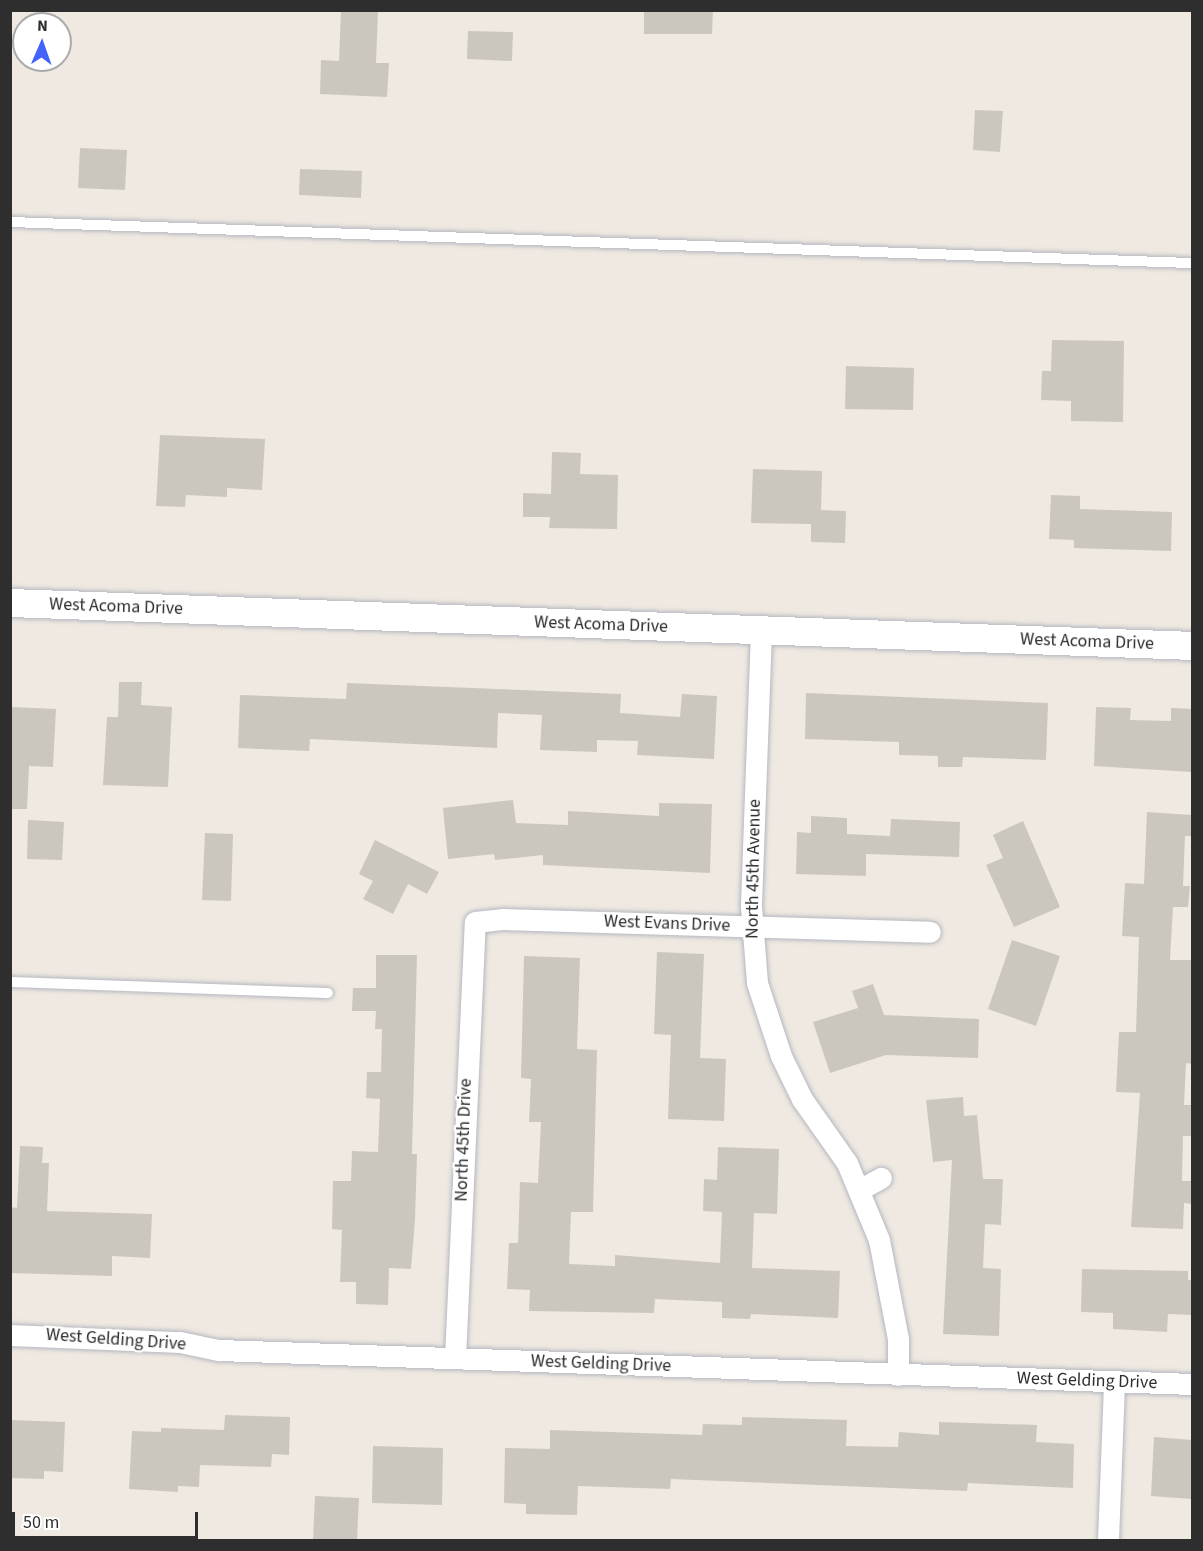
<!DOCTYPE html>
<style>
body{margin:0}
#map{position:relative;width:1203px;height:1551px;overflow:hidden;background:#efe9e1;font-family:"Source Sans 3",sans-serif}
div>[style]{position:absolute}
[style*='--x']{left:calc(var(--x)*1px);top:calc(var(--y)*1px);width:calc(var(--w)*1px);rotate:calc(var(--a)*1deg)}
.building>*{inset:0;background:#cbc7bf}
.roads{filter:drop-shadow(0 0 2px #b4b7c1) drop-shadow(0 0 2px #b4b7c1)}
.lane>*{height:10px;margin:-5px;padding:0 5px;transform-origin:5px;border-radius:5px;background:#fff}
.street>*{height:21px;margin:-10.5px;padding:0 10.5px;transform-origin:10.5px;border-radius:10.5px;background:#fff}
.secondary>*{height:28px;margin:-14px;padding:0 14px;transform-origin:14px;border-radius:14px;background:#fff}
span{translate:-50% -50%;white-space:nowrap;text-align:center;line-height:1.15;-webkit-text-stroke:4.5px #fff;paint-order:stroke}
.street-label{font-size:18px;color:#2e2e2e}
.frame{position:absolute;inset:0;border:12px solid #2e2e2e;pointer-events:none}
.north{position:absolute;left:12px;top:12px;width:60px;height:60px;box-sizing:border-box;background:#fff;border:2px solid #ababab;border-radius:50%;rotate:2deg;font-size:16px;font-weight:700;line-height:24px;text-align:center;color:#2e2e2e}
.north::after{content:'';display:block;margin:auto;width:21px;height:27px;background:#4264fb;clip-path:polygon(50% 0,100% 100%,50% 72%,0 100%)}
.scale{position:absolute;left:12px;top:1512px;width:186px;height:27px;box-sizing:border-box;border:3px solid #2e2e2e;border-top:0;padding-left:8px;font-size:18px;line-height:21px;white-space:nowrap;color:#2e2e2e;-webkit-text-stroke:4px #fff;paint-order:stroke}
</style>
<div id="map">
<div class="building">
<i style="clip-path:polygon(341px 10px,378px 10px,376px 63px,389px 63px,387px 97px,320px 94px,321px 60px,339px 61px)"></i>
<i style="clip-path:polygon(644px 10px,713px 10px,712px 34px,644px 34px)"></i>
<i style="clip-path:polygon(468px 31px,513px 32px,512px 61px,467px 59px)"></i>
<i style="clip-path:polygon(975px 110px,1003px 111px,1000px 152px,973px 150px)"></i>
<i style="clip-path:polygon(80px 148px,127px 150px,125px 190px,78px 188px)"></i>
<i style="clip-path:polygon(300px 169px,362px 171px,361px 198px,299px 195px)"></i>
<i style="clip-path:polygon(1052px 340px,1124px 341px,1123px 422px,1071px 421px,1071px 401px,1041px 400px,1042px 371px,1051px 371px)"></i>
<i style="clip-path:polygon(846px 366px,914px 368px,913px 410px,845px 409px)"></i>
<i style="clip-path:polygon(160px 435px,265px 439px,262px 490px,227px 488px,227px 497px,186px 495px,185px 507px,156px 506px)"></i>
<i style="clip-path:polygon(552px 452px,581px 453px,580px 474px,618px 475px,617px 529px,549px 528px,550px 517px,523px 517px,523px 493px,551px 494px)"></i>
<i style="clip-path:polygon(753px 469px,822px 471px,821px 510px,846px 511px,845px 543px,811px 542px,811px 524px,751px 523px)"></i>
<i style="clip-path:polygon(1051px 495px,1080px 496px,1080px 509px,1172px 512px,1171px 551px,1074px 548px,1074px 540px,1049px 539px)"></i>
<i style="clip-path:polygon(119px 682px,142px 682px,141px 705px,172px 707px,168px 787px,103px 785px,107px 717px,118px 717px)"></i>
<i style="clip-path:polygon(347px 683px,621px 694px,620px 713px,680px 717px,682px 694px,717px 696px,714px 759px,637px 755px,638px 741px,597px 740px,597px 752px,540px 750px,542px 715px,498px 713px,497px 748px,310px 739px,309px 751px,238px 748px,240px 695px,346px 699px)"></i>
<i style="clip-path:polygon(806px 693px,1048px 703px,1046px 760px,963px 757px,962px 767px,938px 767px,938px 756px,899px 755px,899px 742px,805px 739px)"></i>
<i style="clip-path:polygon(10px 707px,56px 709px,53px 767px,29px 766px,27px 809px,10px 809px)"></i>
<i style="clip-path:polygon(1096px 707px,1131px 708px,1130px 720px,1171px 721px,1171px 708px,1192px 709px,1192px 772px,1094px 766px)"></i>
<i style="clip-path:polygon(513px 800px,516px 823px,568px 825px,568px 811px,659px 816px,659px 803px,712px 804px,710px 873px,543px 865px,543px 855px,495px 860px,494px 854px,448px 859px,443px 808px)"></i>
<i style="clip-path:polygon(1147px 812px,1192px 815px,1192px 836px,1185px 836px,1183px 886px,1190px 886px,1188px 907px,1173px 907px,1170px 960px,1192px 960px,1192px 1064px,1186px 1063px,1184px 1105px,1192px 1105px,1192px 1136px,1183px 1136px,1182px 1181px,1192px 1181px,1192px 1204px,1184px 1203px,1183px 1229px,1131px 1227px,1140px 1093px,1116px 1092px,1119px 1032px,1136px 1032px,1139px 937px,1122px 936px,1125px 883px,1144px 884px)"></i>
<i style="clip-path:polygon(811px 816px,847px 818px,847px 834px,890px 836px,891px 819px,960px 822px,959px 857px,866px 854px,866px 876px,796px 874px,797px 832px,811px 833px)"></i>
<i style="clip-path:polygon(28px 820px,64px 822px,62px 860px,27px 859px)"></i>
<i style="clip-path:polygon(1023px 821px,1060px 907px,1014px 927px,986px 865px,1003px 858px,993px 835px)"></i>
<i style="clip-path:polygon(205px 833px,233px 834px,231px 901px,202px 900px)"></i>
<i style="clip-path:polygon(375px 840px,439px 872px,427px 894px,408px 884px,393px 914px,363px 899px,373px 881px,359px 874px)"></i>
<i style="clip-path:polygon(1012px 940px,1060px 956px,1036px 1026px,988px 1009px)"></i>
<i style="clip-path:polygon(657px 952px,704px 954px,700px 1058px,726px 1059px,724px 1121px,668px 1119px,671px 1035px,654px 1034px)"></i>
<i style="clip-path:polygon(376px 955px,417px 955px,412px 1154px,417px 1154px,415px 1220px,411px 1269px,389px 1268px,388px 1305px,356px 1304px,356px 1282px,340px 1282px,342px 1230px,332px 1229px,333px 1181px,351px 1181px,352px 1151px,378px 1152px,380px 1099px,366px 1098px,367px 1072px,381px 1072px,382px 1029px,375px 1029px,376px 1011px,352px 1011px,353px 988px,376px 988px)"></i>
<i style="clip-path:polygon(524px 956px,580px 958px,577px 1049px,597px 1050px,593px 1212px,571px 1212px,569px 1264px,615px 1266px,615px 1255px,720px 1263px,722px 1212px,703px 1211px,704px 1179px,717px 1180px,718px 1147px,779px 1149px,777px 1214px,754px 1213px,752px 1268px,840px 1271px,838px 1318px,751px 1314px,750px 1319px,722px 1318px,722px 1302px,655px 1299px,654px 1313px,529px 1311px,530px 1290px,507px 1289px,509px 1243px,518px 1243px,520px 1182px,538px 1183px,541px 1122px,529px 1122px,531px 1079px,521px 1078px)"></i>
<i style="clip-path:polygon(873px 984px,884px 1015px,979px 1019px,978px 1058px,886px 1055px,830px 1073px,813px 1022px,858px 1008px,852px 991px)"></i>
<i style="clip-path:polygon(963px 1097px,964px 1116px,977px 1115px,983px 1179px,1003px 1179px,1001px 1225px,985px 1224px,983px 1268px,1001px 1269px,999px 1336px,943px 1334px,952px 1160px,933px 1162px,926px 1100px)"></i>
<i style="clip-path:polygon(20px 1146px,43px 1147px,42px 1163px,49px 1163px,47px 1211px,152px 1214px,150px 1258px,112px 1256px,112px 1276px,10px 1273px,10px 1207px,17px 1208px)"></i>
<i style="clip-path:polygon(1082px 1269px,1188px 1271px,1188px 1280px,1192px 1280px,1192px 1315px,1168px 1314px,1167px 1332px,1113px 1329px,1113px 1313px,1081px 1312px)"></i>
<i style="clip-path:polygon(225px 1415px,290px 1417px,289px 1455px,272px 1454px,271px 1467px,200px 1465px,199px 1487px,178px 1486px,178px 1492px,129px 1489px,132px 1431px,161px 1432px,161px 1428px,224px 1430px)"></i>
<i style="clip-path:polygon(742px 1417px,847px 1420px,846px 1446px,898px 1447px,899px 1432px,939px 1435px,939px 1422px,1037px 1425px,1036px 1442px,1074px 1444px,1073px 1488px,968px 1483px,967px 1491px,671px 1479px,670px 1489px,578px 1486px,577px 1515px,526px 1514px,526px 1504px,504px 1503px,505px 1448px,550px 1449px,550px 1430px,702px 1435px,703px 1424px,742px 1425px)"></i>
<i style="clip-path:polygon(10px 1420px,65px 1422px,63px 1472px,44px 1471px,44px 1479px,10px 1478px)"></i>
<i style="clip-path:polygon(1154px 1437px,1192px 1440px,1192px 1499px,1151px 1496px)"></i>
<i style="clip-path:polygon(373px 1446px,443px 1448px,442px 1505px,372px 1503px)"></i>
<i style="clip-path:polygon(315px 1496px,359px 1498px,357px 1540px,313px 1540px)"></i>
</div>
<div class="roads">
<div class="lane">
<i style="--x:10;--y:222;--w:1183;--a:1.99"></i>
<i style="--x:10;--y:982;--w:318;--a:2"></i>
</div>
<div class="street">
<i style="--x:761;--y:631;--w:275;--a:92.1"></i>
<i style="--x:751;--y:906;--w:77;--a:85.5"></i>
<i style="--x:757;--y:983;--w:77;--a:71.8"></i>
<i style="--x:781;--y:1056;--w:48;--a:64"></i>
<i style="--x:802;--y:1099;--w:78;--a:54.9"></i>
<i style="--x:847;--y:1163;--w:83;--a:67.4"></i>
<i style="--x:879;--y:1240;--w:101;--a:79.1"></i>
<i style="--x:898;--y:1339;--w:36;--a:90"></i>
<i style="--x:859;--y:1190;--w:25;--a:-29"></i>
<i style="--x:10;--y:1335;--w:170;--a:2.4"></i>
<i style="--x:180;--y:1342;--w:40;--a:12"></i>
<i style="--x:219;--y:1350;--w:974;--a:2"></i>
<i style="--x:455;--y:1358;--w:436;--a:-87.4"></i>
<i style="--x:475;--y:922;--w:27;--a:-6"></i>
<i style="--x:502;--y:919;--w:428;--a:1.7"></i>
<i style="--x:1108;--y:1540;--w:158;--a:-87.8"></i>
</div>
<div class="secondary">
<i style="--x:10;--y:603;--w:1183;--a:2.08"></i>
</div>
</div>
<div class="street-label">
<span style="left:116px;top:607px;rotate:2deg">West Acoma Drive</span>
<span style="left:601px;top:625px;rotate:2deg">West Acoma Drive</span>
<span style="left:1087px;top:642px;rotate:2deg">West Acoma Drive</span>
<span style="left:754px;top:869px;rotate:-89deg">North 45th Avenue</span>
<span style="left:667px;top:924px;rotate:2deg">West Evans Drive</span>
<span style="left:464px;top:1140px;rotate:-88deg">North 45th Drive</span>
<span style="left:116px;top:1340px;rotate:4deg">West Gelding Drive</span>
<span style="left:601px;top:1364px;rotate:2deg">West Gelding Drive</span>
<span style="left:1087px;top:1381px;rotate:2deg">West Gelding Drive</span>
</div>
<div class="frame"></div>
<div class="north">N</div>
<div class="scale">50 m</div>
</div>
